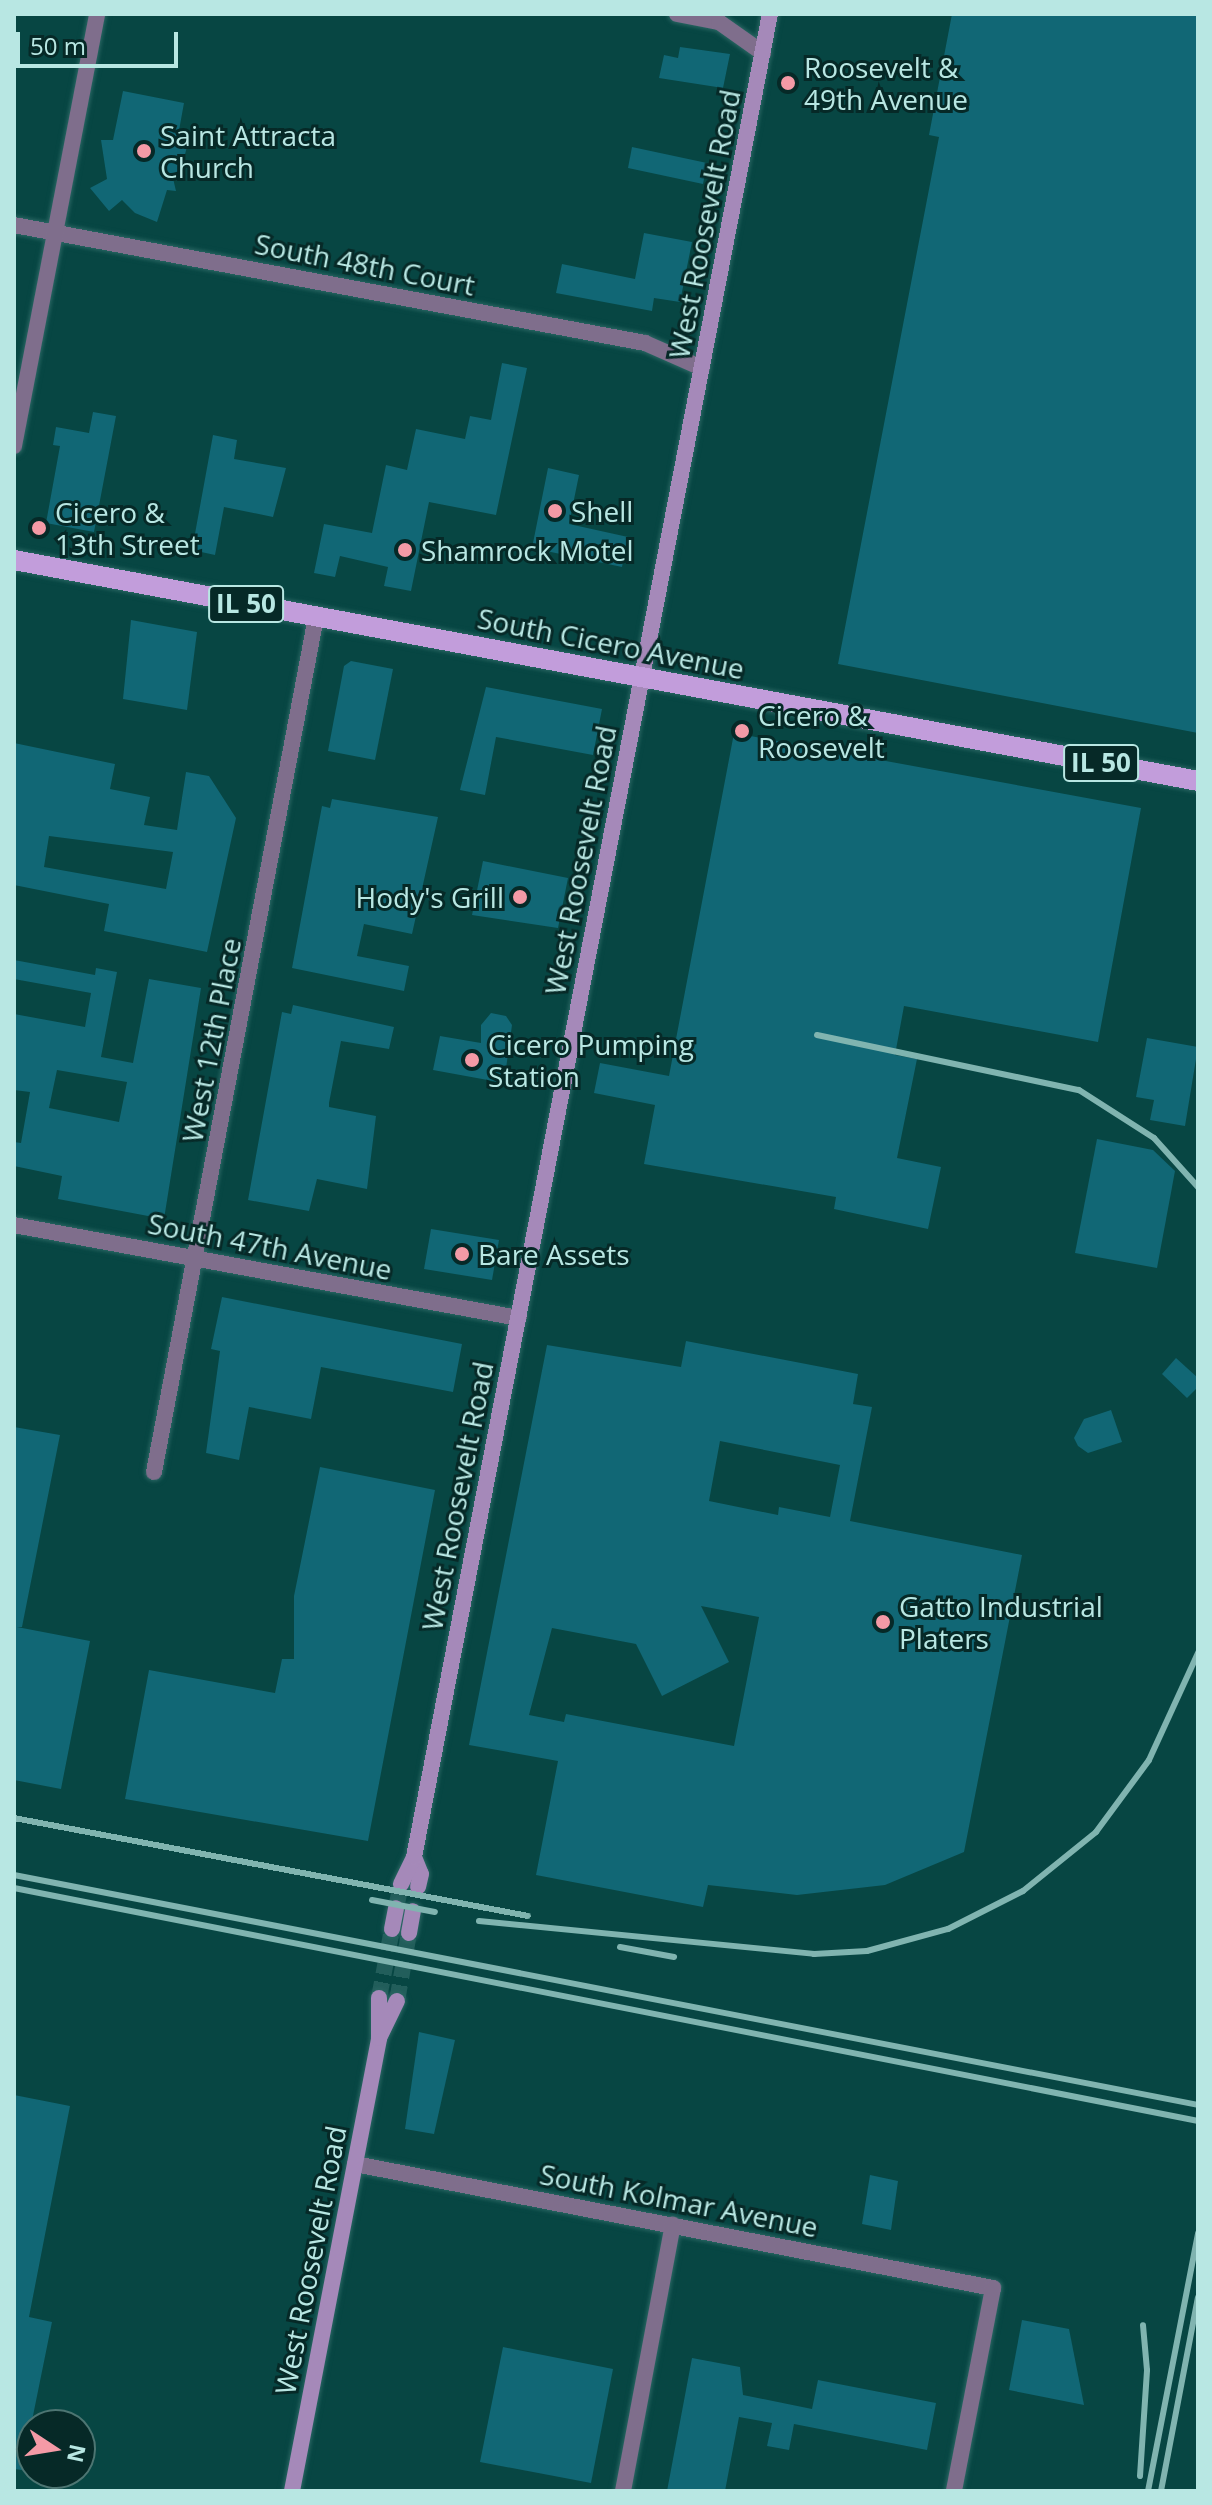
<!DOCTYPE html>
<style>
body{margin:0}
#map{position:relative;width:1212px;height:2505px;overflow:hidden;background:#074643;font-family:"Open Sans",sans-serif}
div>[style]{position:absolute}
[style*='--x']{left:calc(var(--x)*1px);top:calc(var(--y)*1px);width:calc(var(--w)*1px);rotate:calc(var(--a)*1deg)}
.building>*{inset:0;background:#116775}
.secondary-tunnel>*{height:16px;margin-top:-8px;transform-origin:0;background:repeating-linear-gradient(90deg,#225e5b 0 16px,transparent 0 24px)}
.roads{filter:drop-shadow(0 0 2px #2a6663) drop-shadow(0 0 2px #2a6663)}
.minor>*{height:16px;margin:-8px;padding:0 8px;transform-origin:8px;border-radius:8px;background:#7f6e8c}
.secondary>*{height:16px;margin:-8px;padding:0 8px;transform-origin:8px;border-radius:8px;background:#a589b9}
.primary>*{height:20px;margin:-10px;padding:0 10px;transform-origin:10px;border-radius:10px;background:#c29ddb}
.rail>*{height:6px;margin:-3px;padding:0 3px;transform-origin:3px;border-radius:3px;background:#80b4b0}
.dots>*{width:22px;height:22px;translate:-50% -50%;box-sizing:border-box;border:4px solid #062927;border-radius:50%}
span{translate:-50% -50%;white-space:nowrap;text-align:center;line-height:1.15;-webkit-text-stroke:6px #062927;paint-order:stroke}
.shield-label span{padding:2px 6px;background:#062927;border:2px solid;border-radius:6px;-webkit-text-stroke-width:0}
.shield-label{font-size:26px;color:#b8e7e3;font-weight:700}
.poi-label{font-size:28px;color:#b8e7e3}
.left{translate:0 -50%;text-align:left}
.right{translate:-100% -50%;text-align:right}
.street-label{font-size:28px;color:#b8e7e3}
.frame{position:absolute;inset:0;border:16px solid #b8e7e3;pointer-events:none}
.north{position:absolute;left:16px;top:2409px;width:80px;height:80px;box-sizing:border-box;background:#062927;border:2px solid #4d7572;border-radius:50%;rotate:102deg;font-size:22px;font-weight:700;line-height:32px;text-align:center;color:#b8e7e3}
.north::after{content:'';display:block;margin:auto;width:28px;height:36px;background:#f49aa6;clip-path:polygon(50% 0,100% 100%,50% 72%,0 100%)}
.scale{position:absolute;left:16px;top:32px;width:162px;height:36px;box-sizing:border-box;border:4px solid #b8e7e3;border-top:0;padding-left:10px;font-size:24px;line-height:28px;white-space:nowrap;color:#b8e7e3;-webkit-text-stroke:6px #062927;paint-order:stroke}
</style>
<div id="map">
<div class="building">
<i style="clip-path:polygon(952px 14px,1198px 14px,1198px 733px,838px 664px,939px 137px,929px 135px)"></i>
<i style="clip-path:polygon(680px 47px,730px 54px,723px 88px,659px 78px,664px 55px,678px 58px)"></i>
<i style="clip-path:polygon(123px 91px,184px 103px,178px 136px,189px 138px,180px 175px,172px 174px,176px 191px,167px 190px,157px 222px,135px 213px,122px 200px,109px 211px,90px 188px,107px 179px,101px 140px,113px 140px)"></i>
<i style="clip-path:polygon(632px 147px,707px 163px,703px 184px,628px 168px)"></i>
<i style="clip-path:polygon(644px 233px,692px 242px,680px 302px,654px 298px,652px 311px,556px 293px,562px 264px,635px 279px)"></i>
<i style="clip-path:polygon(502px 363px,527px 368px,496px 515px,429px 502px,411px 591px,384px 586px,388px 567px,340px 556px,335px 577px,314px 573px,324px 524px,372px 533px,386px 465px,407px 470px,416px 429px,465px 439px,470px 416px,491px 420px)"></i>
<i style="clip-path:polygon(93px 412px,116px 416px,94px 532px,46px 523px,60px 446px,53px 445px,56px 427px,89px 433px)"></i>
<i style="clip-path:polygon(213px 435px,237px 440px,234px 459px,286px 468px,273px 517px,224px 507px,215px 555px,192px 550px)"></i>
<i style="clip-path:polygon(548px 468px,579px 475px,569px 524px,628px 537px,622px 567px,532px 548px)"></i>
<i style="clip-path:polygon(131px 620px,197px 632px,187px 710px,123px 699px)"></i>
<i style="clip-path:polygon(351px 661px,393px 669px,375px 760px,328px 751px,344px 666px)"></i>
<i style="clip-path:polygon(486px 687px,602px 709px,593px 755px,496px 737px,485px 795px,460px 790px)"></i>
<i style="clip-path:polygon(734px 733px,1141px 808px,1098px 1042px,904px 1006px,895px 1055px,917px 1059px,897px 1158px,941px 1167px,928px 1229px,834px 1209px,836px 1197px,644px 1164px,655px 1105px,594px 1093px,600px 1063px,669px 1076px)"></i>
<i style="clip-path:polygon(evenodd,14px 743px,115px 764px,110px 789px,150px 797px,144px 825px,177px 830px,186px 772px,209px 776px,236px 818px,207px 952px,104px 931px,109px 904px,14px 885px,14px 743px,49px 836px,173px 852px,166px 889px,44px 867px,49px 836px)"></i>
<i style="clip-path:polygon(332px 799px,438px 817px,412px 934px,364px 924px,357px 956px,409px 966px,404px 991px,292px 968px,322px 806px,330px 808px)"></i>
<i style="clip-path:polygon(483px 861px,568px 878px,558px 928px,472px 915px)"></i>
<i style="clip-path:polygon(evenodd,14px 960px,95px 975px,96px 968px,117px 972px,101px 1057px,133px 1063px,149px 979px,201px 988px,164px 1219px,58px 1199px,62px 1176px,14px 1166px,14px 1142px,21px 1143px,30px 1092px,14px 1090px,14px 1014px,85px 1027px,91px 993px,14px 979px,14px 960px,57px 1070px,127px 1082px,119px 1122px,49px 1108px,57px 1070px)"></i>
<i style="clip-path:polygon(293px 1005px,394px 1027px,389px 1049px,341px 1041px,329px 1103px,329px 1107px,376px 1116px,367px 1189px,317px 1179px,309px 1211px,248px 1200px,282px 1012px,291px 1014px)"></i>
<i style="clip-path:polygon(491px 1013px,506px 1016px,512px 1025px,504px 1083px,433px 1070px,440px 1036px,481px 1043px,481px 1025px)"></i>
<i style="clip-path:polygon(1147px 1038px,1198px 1047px,1185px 1126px,1150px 1120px,1154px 1100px,1136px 1097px)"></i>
<i style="clip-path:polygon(1097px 1139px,1153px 1150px,1175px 1171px,1157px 1268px,1075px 1253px)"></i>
<i style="clip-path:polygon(431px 1229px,499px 1240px,492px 1280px,424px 1269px)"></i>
<i style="clip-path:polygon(222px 1297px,462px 1344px,453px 1392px,321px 1367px,311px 1419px,249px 1407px,239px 1460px,206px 1453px,220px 1351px,211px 1349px)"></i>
<i style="clip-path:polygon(evenodd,686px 1341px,858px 1374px,853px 1404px,872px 1407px,850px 1521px,1022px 1555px,964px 1852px,885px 1885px,797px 1895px,708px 1885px,703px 1907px,536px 1875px,558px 1761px,469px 1745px,547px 1345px,681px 1367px,686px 1341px,720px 1441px,840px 1465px,830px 1517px,779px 1507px,778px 1515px,709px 1501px,720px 1441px,686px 1341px,701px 1606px,759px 1617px,734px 1746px,566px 1714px,564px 1722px,529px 1715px,552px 1628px,636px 1644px,662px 1696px,729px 1662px,701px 1606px)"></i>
<i style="clip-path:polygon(1176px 1358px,1198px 1378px,1198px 1387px,1187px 1398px,1162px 1374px)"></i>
<i style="clip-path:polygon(1111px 1410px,1122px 1442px,1088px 1453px,1078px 1446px,1074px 1438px,1084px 1419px)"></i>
<i style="clip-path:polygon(14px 1427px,60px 1435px,22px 1627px,17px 1627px,90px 1641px,61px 1789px,14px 1780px)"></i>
<i style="clip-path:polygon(320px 1467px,435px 1490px,368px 1841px,125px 1799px,149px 1670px,275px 1693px,282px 1659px,294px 1659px,294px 1596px)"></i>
<i style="clip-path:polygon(419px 2032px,455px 2040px,434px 2134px,405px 2129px)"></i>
<i style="clip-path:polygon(14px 2095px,70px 2106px,29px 2317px,52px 2322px,22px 2470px,14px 2469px)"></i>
<i style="clip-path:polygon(870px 2175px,898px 2181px,891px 2230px,862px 2224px)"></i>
<i style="clip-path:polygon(1022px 2320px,1069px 2329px,1084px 2405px,1009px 2390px)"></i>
<i style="clip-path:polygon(503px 2347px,613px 2369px,591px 2483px,480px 2462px)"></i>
<i style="clip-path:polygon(692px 2358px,740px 2367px,743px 2395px,812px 2409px,818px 2380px,936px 2403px,927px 2450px,794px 2424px,789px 2450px,767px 2446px,772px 2423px,739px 2417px,725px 2491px,667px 2491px)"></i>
</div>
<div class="secondary-tunnel">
<i style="--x:396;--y:1908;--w:25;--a:-78"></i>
<i style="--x:379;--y:1998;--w:70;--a:-79.3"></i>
<i style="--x:397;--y:2001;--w:69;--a:-80"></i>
</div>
<div class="roads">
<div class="minor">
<i style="--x:677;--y:14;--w:43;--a:10.8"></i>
<i style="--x:719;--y:22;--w:54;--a:35.2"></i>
<i style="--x:14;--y:225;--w:642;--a:10.59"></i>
<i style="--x:645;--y:343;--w:62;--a:23.7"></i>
<i style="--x:14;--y:446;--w:440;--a:-79.1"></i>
<i style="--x:14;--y:1225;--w:513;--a:10.45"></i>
<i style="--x:154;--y:1472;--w:870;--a:-79.27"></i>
<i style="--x:355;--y:2164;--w:650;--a:11"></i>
<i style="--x:993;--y:2288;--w:207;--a:100.9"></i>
<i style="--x:623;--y:2491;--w:271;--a:-79.4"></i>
</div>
<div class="secondary">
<i style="--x:414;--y:1857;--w:18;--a:68"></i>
<i style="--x:421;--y:1874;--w:13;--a:103"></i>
<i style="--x:401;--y:1884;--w:30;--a:-64"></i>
<i style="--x:414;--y:1857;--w:1877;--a:-79.07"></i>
<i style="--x:392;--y:1929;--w:21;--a:-79"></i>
<i style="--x:409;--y:1933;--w:22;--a:-80"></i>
<i style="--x:379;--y:2038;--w:41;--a:-64.1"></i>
<i style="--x:292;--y:2491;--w:461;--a:-79.1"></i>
<i style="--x:379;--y:2038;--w:40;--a:-90"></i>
</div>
<div class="primary">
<i style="--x:14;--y:560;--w:1204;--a:10.57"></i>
</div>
</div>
<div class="rail">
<i style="--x:817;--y:1035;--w:268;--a:11.9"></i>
<i style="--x:1079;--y:1090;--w:89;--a:32.6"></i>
<i style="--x:1154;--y:1138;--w:66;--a:48.1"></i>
<i style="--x:14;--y:1818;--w:523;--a:10.79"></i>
<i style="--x:14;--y:1875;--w:1206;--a:10.99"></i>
<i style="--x:14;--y:1888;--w:1207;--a:11.13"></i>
<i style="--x:372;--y:1900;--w:64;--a:10.8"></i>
<i style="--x:479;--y:1921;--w:337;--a:5.6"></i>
<i style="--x:814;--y:1954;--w:53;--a:-3.2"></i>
<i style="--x:867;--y:1951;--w:84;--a:-15.2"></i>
<i style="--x:948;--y:1929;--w:84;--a:-26.9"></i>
<i style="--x:1023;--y:1891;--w:94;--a:-38.9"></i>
<i style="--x:1096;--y:1832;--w:89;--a:-53.6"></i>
<i style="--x:1149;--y:1760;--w:118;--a:-65.4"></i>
<i style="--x:620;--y:1947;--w:55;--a:10.5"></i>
<i style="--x:1140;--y:2476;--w:106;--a:-86.2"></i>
<i style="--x:1147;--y:2370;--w:45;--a:-95.1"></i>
<i style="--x:1148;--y:2491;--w:263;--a:-79"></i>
<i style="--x:1161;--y:2491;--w:197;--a:-79.2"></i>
</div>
<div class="dots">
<i style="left:788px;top:83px;background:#f49aa6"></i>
<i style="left:144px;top:151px;background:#f49aa6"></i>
<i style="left:555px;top:511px;background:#f49aa6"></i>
<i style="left:39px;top:528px;background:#f49aa6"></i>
<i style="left:405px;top:550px;background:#f49aa6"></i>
<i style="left:742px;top:731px;background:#f49aa6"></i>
<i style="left:520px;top:897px;background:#f49aa6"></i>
<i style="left:472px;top:1060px;background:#f49aa6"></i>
<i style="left:462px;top:1254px;background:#f49aa6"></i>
<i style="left:883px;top:1622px;background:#f49aa6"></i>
</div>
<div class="shield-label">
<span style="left:246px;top:604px">IL 50</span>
<span style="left:1101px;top:763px">IL 50</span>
</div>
<div class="poi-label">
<span class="left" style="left:804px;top:83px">Roosevelt &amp;<br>49th Avenue</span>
<span class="left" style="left:160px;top:151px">Saint Attracta<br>Church</span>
<span class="left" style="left:571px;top:511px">Shell</span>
<span class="left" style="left:55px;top:528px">Cicero &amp;<br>13th Street</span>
<span class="left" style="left:421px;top:550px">Shamrock Motel</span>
<span class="left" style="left:758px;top:731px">Cicero &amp;<br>Roosevelt</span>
<span class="right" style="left:504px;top:897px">Hody's Grill</span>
<span class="left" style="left:488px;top:1060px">Cicero Pumping<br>Station</span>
<span class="left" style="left:478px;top:1254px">Bare Assets</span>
<span class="left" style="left:899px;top:1622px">Gatto Industrial<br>Platers</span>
</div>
<div class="street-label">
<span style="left:704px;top:224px;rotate:-79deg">West Roosevelt Road</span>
<span style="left:365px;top:264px;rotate:11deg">South 48th Court</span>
<span style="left:611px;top:643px;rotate:11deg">South Cicero Avenue</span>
<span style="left:580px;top:860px;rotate:-79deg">West Roosevelt Road</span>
<span style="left:211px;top:1040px;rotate:-79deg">West 12th Place</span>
<span style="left:270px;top:1246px;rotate:11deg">South 47th Avenue</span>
<span style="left:457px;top:1496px;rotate:-79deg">West Roosevelt Road</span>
<span style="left:679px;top:2200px;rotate:11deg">South Kolmar Avenue</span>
<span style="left:310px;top:2260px;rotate:-79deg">West Roosevelt Road</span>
</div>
<div class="frame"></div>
<div class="north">N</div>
<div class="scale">50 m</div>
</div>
